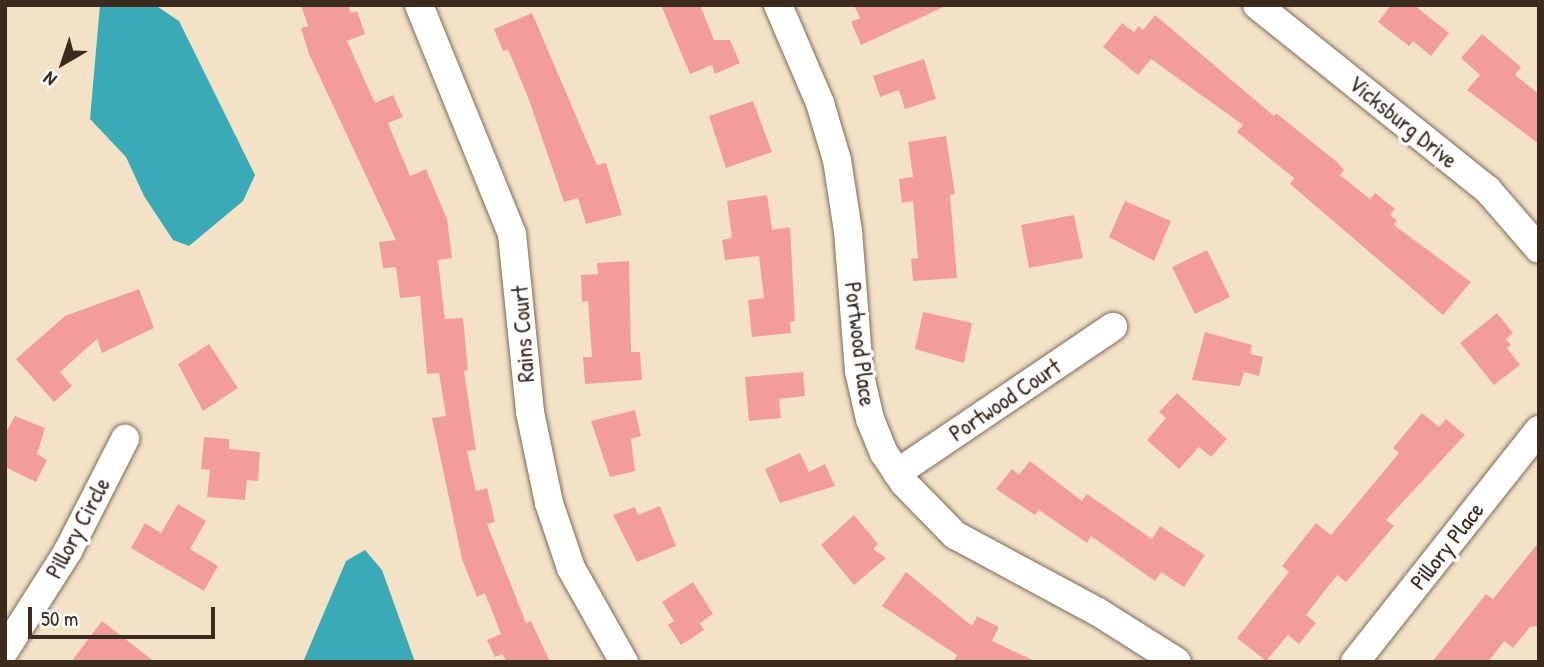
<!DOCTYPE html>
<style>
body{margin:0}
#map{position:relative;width:1544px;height:667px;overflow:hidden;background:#f4e2c7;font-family:"Patrick Hand",sans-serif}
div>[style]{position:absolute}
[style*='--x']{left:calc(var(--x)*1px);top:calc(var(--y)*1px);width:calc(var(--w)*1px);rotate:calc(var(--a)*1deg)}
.water>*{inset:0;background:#3aabb6}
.building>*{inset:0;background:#f29c9b}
.roads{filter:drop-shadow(0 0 2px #7c6a59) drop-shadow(0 0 2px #7c6a59)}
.minor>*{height:28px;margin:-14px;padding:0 14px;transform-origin:14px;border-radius:14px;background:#fff}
span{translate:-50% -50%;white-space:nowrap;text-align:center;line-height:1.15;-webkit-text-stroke:7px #fff;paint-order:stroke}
.street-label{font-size:23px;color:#3b2a1e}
.frame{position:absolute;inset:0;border:7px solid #3b2a1e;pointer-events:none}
.north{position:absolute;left:28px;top:28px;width:70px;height:70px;-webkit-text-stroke:5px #fff;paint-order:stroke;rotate:219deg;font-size:19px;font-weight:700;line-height:28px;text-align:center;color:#3b2a1e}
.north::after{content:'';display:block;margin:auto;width:24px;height:32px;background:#3b2a1e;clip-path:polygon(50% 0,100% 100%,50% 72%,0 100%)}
.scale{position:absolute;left:28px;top:607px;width:187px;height:32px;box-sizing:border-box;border:4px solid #3b2a1e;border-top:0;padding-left:9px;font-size:21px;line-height:24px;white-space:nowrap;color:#3b2a1e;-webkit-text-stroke:5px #fff;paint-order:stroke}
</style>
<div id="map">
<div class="water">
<i style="clip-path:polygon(100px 5px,155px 5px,179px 21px,255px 175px,243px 201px,189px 246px,173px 240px,144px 196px,126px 157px,90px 119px)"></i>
<i style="clip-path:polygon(365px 550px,382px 570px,415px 662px,303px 662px,346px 561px)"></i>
</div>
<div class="building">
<i style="clip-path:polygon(301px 5px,348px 5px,351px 13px,357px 11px,365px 34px,347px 41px,375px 103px,393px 95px,403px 117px,388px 123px,410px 176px,426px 169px,447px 219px,452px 258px,438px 260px,445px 319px,463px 318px,468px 370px,464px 371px,476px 450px,467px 451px,476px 491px,487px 488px,495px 522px,487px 524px,526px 623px,531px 621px,550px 662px,506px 662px,503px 654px,495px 657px,487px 640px,501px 634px,485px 593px,477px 597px,462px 559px,432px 418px,446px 416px,439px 373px,427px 374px,420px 296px,400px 298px,396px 267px,383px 268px,379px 242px,396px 240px,309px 54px,301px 28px,308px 26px)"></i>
<i style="clip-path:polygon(661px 5px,700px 5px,714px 40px,730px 40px,740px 63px,715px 74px,712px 65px,690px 74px)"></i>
<i style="clip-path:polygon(854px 5px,948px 5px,861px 45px,851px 22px,860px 18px)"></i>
<i style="clip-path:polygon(1391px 5px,1414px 5px,1449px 33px,1431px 56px,1413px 41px,1409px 46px,1378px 22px)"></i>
<i style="clip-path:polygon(532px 13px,597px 165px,606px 163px,622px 215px,586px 224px,578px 198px,564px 202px,529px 100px,508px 49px,503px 51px,494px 29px)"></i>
<i style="clip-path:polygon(1155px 15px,1274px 116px,1276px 113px,1337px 162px,1344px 170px,1340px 175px,1370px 199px,1375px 193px,1395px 209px,1390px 215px,1397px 220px,1394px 225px,1471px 282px,1443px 315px,1290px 184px,1294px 178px,1237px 132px,1243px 125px,1151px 59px,1138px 75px,1103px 47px,1122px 23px,1134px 32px,1139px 26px,1143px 30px)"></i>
<i style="clip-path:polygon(1482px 34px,1521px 67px,1515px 75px,1539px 94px,1539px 144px,1467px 90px,1480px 75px,1461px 58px)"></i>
<i style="clip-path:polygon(924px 59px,936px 99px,905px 109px,899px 90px,880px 97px,873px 76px)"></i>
<i style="clip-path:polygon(753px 101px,772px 152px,726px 168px,709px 116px)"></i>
<i style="clip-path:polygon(946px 136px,955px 194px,950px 195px,957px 278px,913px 281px,911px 259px,918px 258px,913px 201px,902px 203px,899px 179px,913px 177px,908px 142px)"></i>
<i style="clip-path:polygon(767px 195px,772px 230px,790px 227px,795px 321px,790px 322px,791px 333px,752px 337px,748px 300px,764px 298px,759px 256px,725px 260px,722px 240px,732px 238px,727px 201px)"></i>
<i style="clip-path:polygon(1125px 201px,1171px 221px,1154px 261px,1109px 237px)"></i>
<i style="clip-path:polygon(1074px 215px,1083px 258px,1029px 268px,1021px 225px)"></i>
<i style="clip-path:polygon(1207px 250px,1230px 297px,1195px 314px,1172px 267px)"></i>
<i style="clip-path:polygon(629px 261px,631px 352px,640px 352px,642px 380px,585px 384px,583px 357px,592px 357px,588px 301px,582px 302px,581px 275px,598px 274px,597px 263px)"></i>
<i style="clip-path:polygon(139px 289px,154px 328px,102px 353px,97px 339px,60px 372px,72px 386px,54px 402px,16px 359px,65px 316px)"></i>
<i style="clip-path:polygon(923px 312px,972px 323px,964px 363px,915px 349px)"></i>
<i style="clip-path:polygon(1497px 313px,1513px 333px,1506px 339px,1511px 345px,1507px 348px,1520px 365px,1494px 385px,1460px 343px)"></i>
<i style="clip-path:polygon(1205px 332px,1252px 345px,1250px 354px,1263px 357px,1259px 376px,1244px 372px,1240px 386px,1192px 380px)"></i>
<i style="clip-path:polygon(209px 344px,238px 388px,203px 411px,178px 364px)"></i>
<i style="clip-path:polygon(803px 372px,805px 396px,779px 399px,781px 418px,749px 421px,745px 377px)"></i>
<i style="clip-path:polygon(1177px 393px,1227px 439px,1211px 457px,1199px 447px,1179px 469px,1147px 440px,1166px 418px,1159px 412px)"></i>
<i style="clip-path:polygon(635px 410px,641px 436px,631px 439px,635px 471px,610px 477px,591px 421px)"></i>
<i style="clip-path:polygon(1422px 413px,1439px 427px,1446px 419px,1465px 435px,1386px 520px,1394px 526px,1346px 582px,1337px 575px,1306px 615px,1316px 623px,1299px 644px,1288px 635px,1266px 661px,1237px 638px,1289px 572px,1282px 566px,1316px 523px,1331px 535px,1399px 453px,1393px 448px)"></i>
<i style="clip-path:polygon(15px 416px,45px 428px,37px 454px,47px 460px,36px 482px,5px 467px,5px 434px)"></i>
<i style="clip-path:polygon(204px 437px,229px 439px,229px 449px,260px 452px,258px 481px,247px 480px,245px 500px,207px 497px,210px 470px,201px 469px)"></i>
<i style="clip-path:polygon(800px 453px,809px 472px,825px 464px,835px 486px,780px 503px,765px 469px)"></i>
<i style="clip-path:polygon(1030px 461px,1082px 501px,1087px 494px,1152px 539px,1160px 526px,1205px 555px,1184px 587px,1161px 572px,1155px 581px,1091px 536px,1087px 543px,1039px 510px,1035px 515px,996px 489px,1012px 469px,1019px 475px)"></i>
<i style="clip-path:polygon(178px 504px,206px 521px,190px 549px,218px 566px,204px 591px,131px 548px,145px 523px,161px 533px)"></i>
<i style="clip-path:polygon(660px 506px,676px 546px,637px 562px,613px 515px,635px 507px,638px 515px)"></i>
<i style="clip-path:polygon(854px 515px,878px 544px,873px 549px,886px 558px,854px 585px,821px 545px)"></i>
<i style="clip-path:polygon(1539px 542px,1539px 626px,1530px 627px,1513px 648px,1504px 641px,1488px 662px,1432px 662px,1486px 594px,1493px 599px)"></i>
<i style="clip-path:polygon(906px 572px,972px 626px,977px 616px,999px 627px,992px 641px,1037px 662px,953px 662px,957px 655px,882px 606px)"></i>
<i style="clip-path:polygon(693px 582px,713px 614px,700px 623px,704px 630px,681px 645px,668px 625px,674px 621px,662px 602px)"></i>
<i style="clip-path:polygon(102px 621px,155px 662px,71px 662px)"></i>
</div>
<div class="roads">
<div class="minor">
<i style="--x:419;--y:5;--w:247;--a:67.9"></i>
<i style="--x:512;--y:234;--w:179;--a:84.2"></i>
<i style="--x:530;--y:412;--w:93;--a:78.2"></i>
<i style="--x:549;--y:503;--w:69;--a:71.3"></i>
<i style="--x:571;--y:568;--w:108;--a:60.6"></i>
<i style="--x:778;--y:5;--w:107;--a:66.8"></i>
<i style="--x:820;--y:103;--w:59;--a:73.4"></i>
<i style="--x:837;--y:160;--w:72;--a:81.2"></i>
<i style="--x:848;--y:231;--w:140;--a:85.5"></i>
<i style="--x:859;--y:371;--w:49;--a:77.1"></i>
<i style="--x:870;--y:419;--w:37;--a:68"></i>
<i style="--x:884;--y:453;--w:36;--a:56"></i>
<i style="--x:904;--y:483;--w:73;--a:45.6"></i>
<i style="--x:955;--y:535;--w:162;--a:28.3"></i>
<i style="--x:1098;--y:612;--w:93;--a:32.3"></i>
<i style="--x:1257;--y:5;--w:295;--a:38.7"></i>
<i style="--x:1487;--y:189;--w:79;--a:49.1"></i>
<i style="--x:897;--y:473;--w:261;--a:-34.1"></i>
<i style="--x:5;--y:650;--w:117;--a:-57.5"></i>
<i style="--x:68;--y:551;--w:126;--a:-63"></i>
<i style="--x:1355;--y:662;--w:296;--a:-51.6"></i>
</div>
</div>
<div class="street-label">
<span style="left:1403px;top:122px;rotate:39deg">Vicksburg Drive</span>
<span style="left:523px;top:334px;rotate:-94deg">Rains Court</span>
<span style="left:860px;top:344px;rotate:83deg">Portwood Place</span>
<span style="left:1005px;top:400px;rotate:-34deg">Portwood Court</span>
<span style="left:78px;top:528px;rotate:-62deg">Pillory Circle</span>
<span style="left:1447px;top:546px;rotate:-52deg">Pillory Place</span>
</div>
<div class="frame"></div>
<div class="north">N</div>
<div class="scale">50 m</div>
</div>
